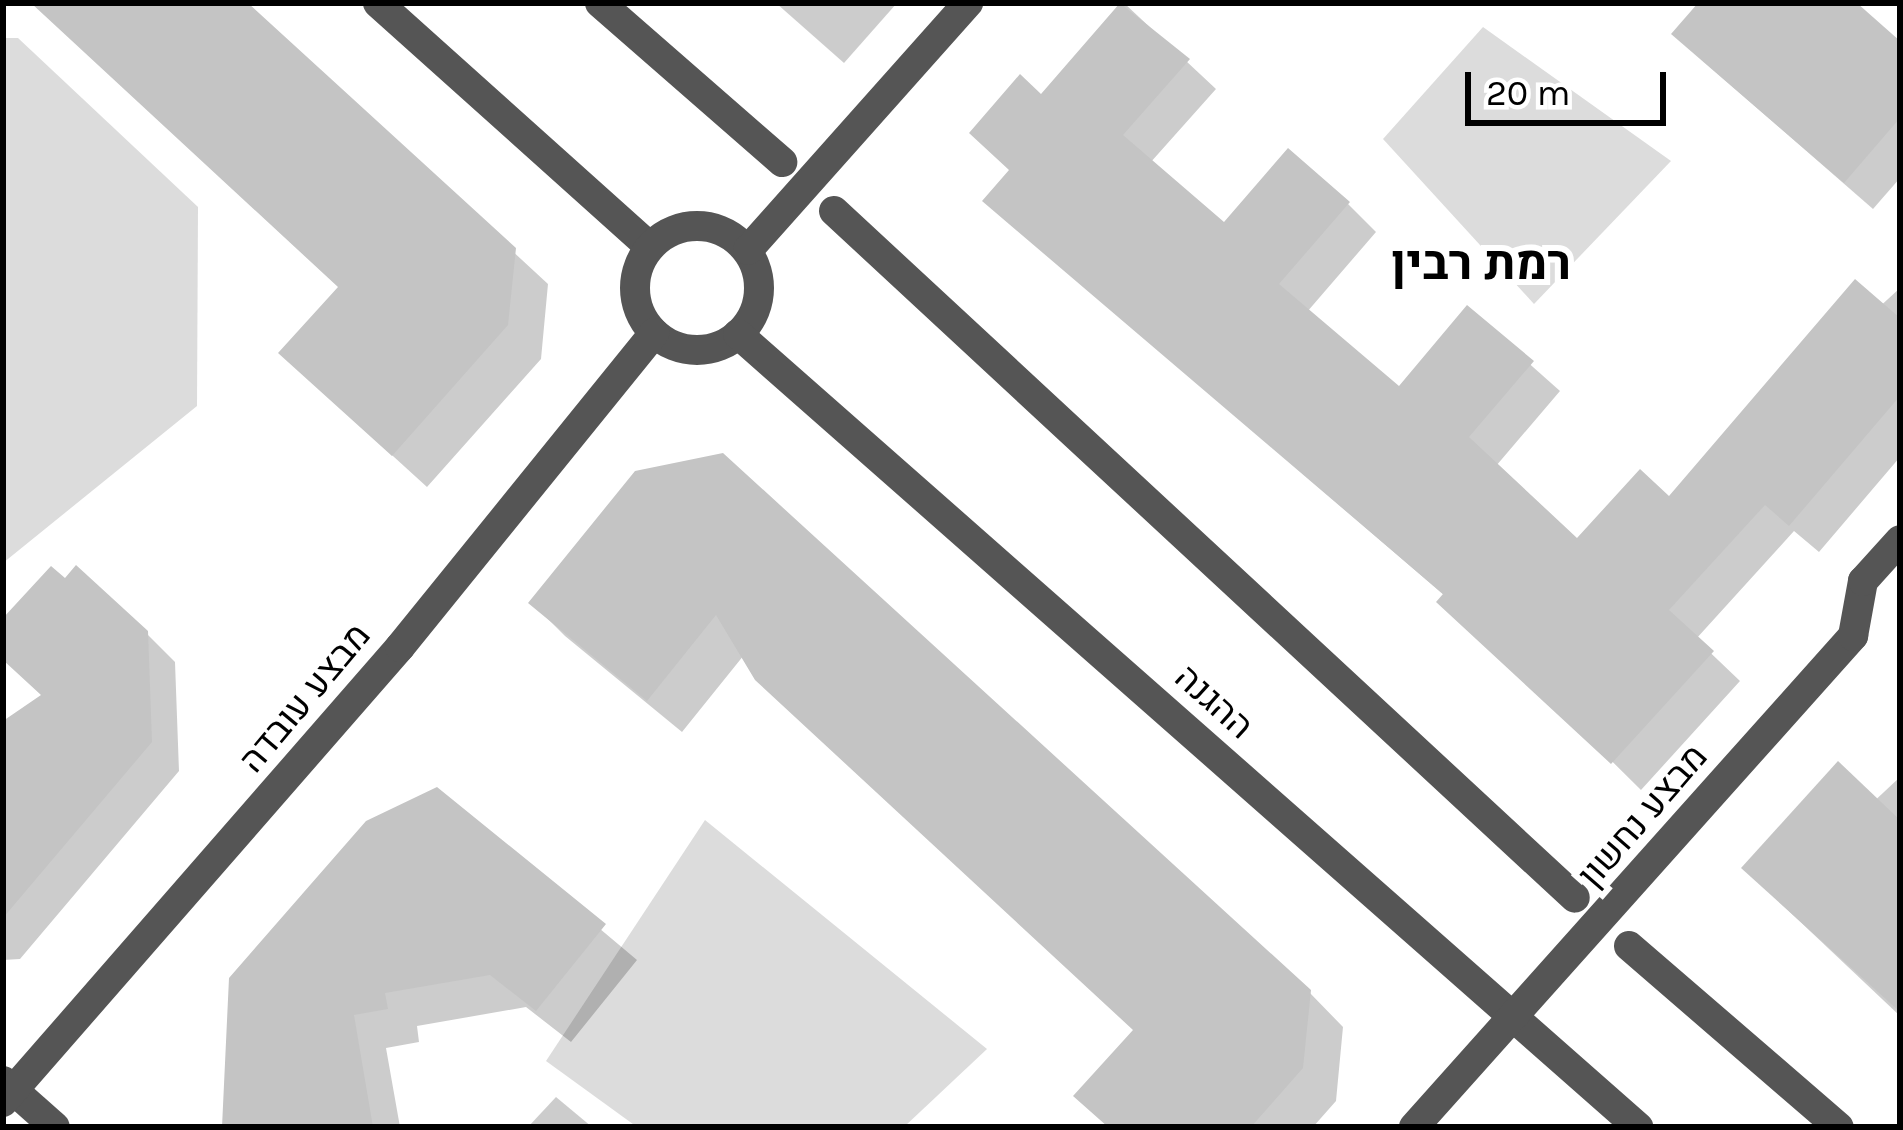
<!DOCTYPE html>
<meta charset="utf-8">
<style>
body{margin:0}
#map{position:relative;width:1903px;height:1130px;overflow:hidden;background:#fff;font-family:Karla,Heebo,sans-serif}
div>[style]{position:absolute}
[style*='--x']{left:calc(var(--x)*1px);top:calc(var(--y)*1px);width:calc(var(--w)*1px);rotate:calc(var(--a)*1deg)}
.green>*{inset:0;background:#dcdcdc}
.shadow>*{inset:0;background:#0003}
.building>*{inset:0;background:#c4c4c4}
.minor>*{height:30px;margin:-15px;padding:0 15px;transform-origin:15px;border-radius:15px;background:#555}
.minor>.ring{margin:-15px;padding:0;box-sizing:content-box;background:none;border:30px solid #555;border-radius:50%}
span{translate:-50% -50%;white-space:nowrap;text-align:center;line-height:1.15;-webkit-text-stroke:12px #fff;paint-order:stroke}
.street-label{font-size:36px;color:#000}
.district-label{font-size:48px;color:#000;font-weight:700}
.frame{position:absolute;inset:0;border:6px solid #000;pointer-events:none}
.scale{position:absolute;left:1465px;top:72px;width:201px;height:54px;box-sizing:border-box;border:6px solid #000;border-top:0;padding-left:15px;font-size:36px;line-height:42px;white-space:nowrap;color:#000;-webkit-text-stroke:9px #fff;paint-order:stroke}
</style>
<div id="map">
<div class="green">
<i style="clip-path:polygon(1483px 27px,1671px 161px,1534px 304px,1383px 139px)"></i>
<i style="clip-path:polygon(3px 38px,18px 38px,198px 207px,197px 406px,3px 563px)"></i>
<i style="clip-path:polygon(705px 820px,987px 1049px,904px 1127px,637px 1127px,546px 1061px)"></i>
</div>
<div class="shadow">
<i style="clip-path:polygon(32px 3px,244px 3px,548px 284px,541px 359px,427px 487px,316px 386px,340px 288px)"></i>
<i style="clip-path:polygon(776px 3px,897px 3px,844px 63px)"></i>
<i style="clip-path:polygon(1124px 3px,1216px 89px,1150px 163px,1224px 226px,1348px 204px,1376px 232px,1307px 312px,1399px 390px,1468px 309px,1560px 391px,1496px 466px,1577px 542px,1669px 500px,1900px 288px,1900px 457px,1819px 552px,1794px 531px,1696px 639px,1740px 681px,1641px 790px,1445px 596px,986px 201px,1012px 171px,1041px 98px)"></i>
<i style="clip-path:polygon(1702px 3px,1852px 3px,1900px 45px,1900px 178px,1873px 209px,1703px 61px)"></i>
<i style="clip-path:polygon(637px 474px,1309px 992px,1343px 1027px,1336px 1101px,1313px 1127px,1109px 1127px,1136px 1031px,744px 655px,682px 732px,565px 636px,532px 603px)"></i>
<i style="clip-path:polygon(3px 622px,146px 633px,175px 662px,179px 771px,20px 959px,3px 960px,3px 744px,45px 695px,3px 646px)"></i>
<i style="clip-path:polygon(1900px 777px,1900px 1016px,1773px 896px)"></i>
<i style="clip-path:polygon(436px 791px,637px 960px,571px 1042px,526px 1007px,417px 1026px,419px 1042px,386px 1048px,400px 1127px,240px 1127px)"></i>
<i style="clip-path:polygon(556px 1097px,592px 1127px,528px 1127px)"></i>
</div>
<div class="building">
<i style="clip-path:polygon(31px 3px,248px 3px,516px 248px,508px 325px,392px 456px,278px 353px,338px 287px)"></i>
<i style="clip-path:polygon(1120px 3px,1190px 59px,1123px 135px,1224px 222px,1288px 148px,1350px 202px,1279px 284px,1399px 386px,1467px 305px,1534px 361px,1469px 437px,1577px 538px,1640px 469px,1669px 496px,1855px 279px,1900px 318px,1900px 396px,1789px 526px,1765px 505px,1669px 610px,1714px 651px,1611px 764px,1436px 602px,1443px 594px,982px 201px,1009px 170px,969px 133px,1020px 74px,1041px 94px)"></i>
<i style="clip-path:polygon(1698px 3px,1857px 3px,1900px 41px,1900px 118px,1844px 183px,1671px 34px)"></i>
<i style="clip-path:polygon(723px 453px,1311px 990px,1303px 1068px,1251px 1127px,1108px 1127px,1073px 1096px,1133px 1030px,755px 680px,716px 615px,647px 701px,528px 603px,635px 471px)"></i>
<i style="clip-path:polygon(76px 565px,148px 631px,152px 742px,3px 918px,3px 721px,41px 695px,3px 660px,3px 618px,51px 566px,65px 578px)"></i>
<i style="clip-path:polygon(1838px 761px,1900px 820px,1900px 1012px,1741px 868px)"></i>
<i style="clip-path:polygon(437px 787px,606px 924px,536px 1011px,490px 975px,385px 993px,388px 1009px,354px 1015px,373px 1127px,222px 1127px,229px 978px,366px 821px)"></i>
</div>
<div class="minor">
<i style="--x:378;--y:3;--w:365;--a:41.9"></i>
<i style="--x:600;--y:3;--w:242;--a:41.1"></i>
<i style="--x:834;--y:211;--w:1010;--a:42.83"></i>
<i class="ring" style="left:635px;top:226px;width:94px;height:94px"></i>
<i style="--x:748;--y:250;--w:331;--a:-48.3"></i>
<i style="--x:738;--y:334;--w:1200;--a:41.38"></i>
<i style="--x:1629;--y:946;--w:277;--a:40.8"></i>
<i style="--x:3;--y:1081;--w:69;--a:41.5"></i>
<i style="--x:3;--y:1102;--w:604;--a:-48.89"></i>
<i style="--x:400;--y:647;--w:404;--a:-51"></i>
<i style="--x:1414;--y:1127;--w:659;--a:-48.2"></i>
<i style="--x:1853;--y:636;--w:56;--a:-79.7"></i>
<i style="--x:1863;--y:581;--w:55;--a:-47.9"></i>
</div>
<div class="street-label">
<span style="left:305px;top:698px;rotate:-50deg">מבצע עובדה</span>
<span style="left:1214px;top:702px;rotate:42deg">ההגנה</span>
<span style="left:1643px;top:816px;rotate:-49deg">מבצע נחשון</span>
</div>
<div class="district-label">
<span style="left:1481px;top:264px">רמת רבין</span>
</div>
<div class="frame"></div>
<div class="scale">20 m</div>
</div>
